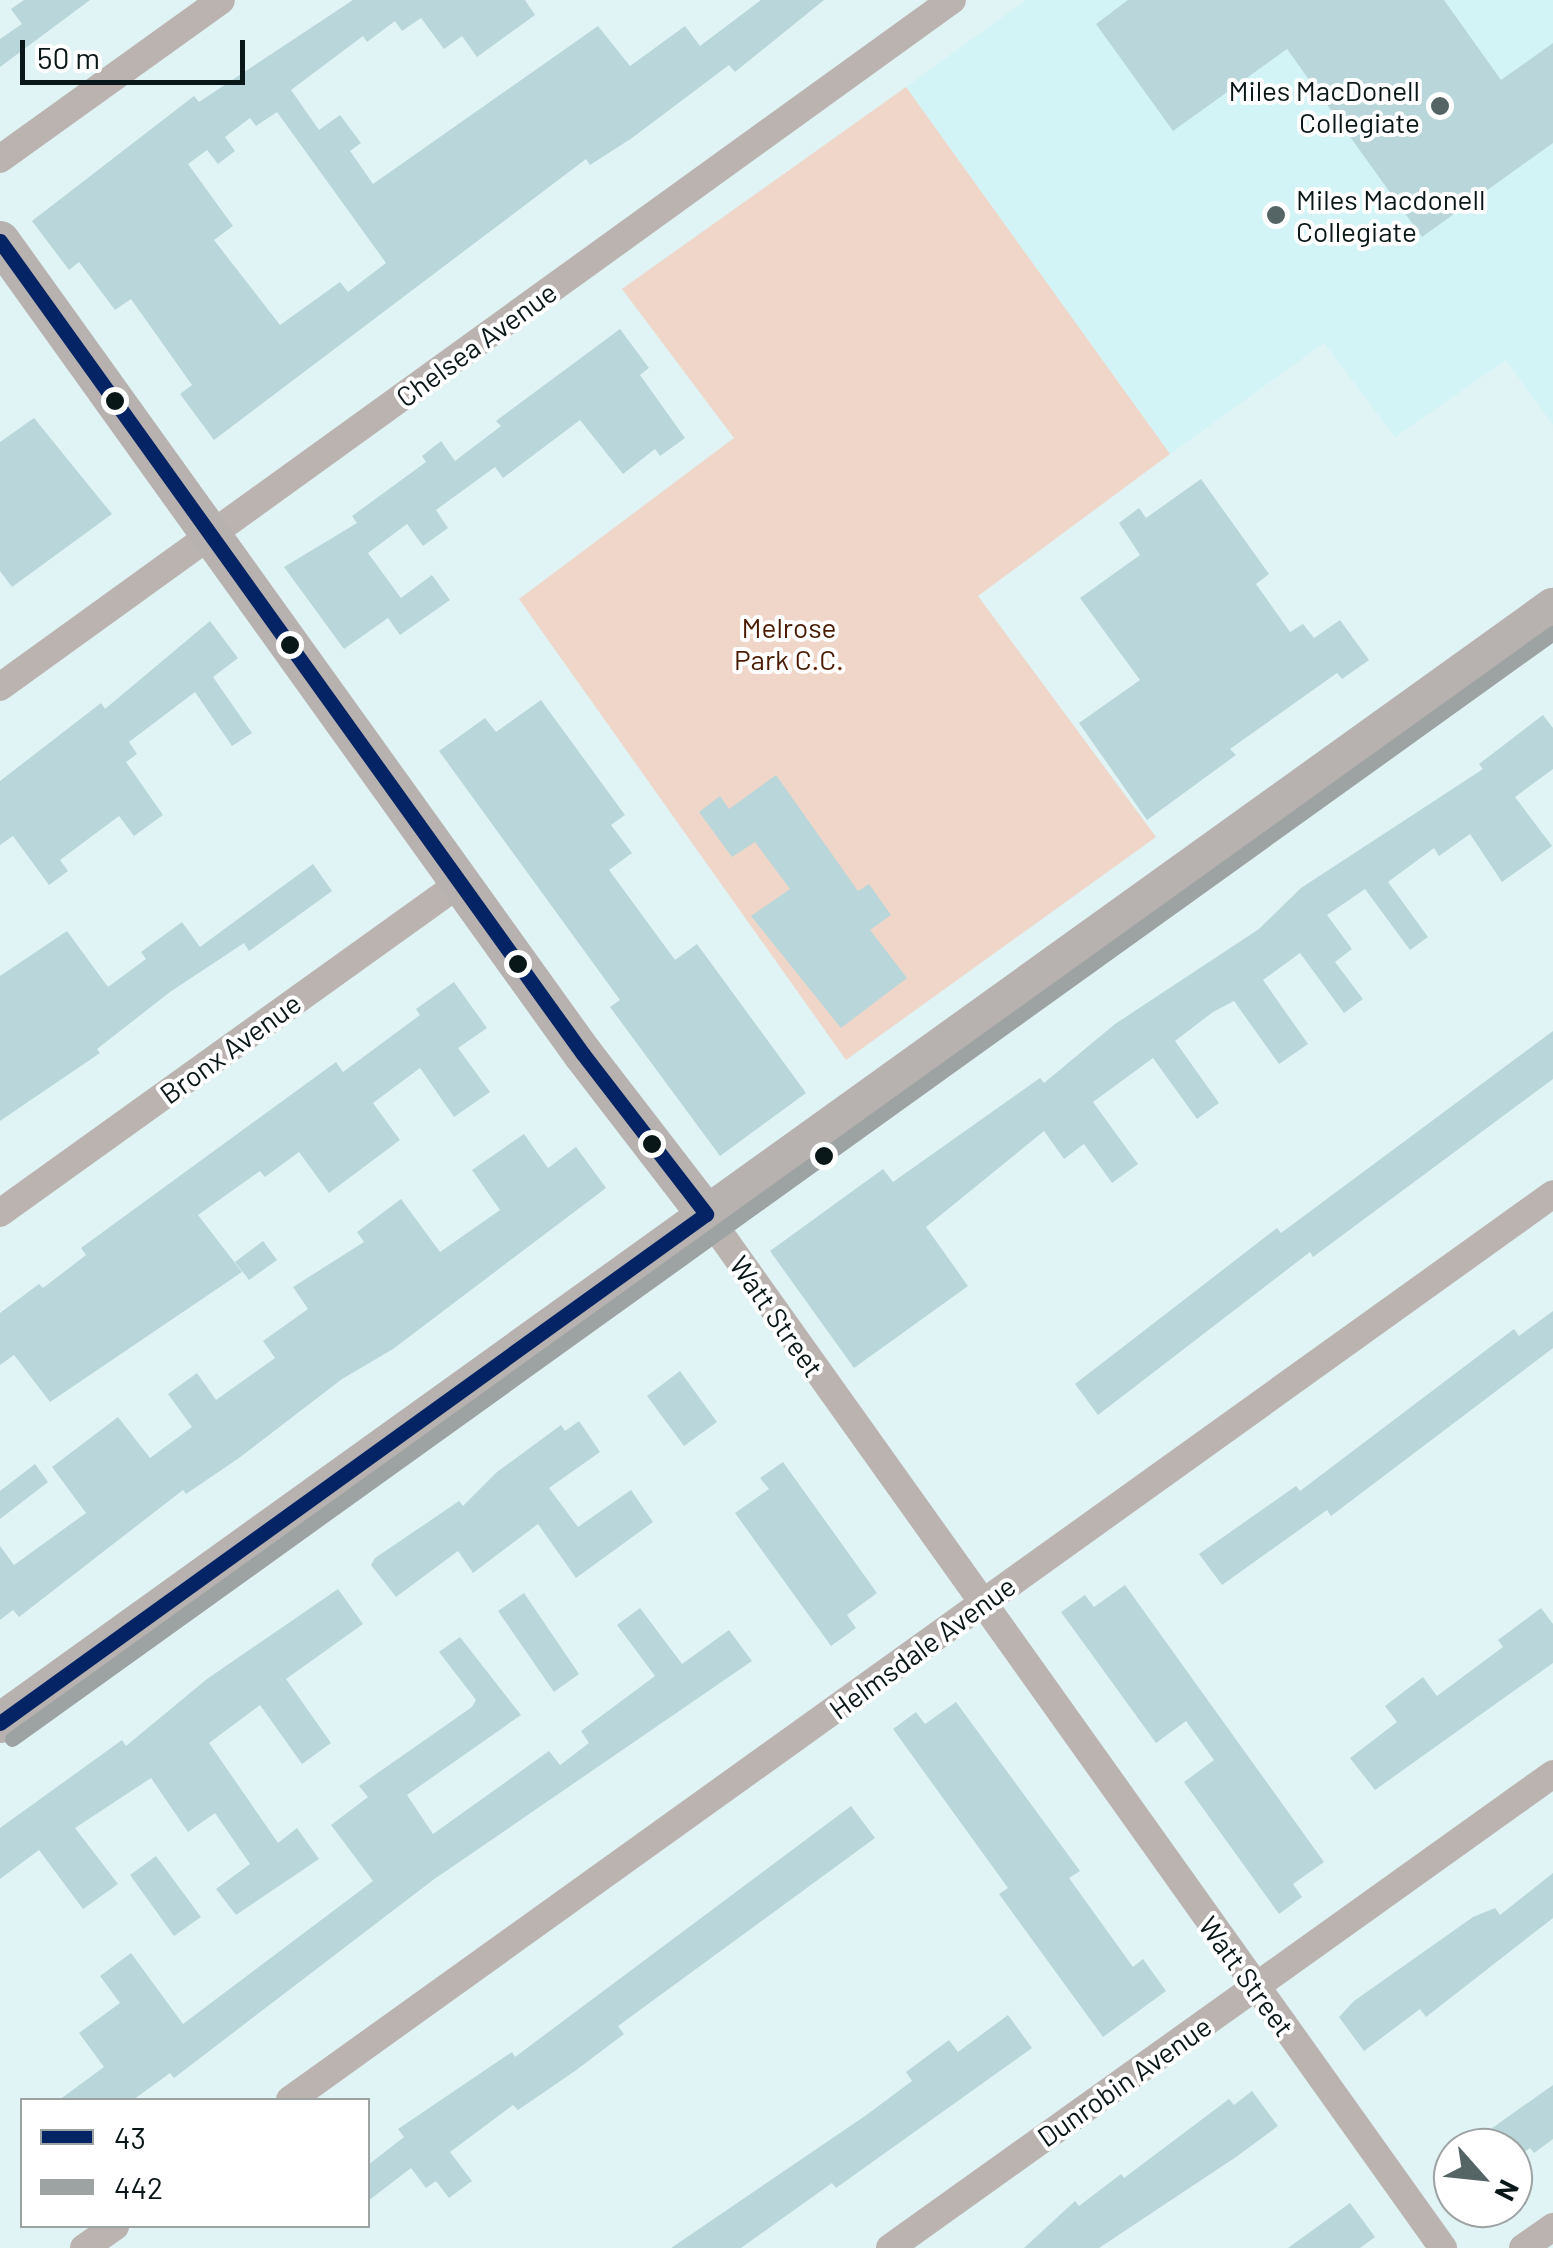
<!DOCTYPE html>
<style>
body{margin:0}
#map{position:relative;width:1553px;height:2248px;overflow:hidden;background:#e0f3f5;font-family:Barlow,sans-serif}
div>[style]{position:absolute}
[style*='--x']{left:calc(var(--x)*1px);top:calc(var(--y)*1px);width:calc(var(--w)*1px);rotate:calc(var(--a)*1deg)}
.built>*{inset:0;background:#d2f4f6}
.green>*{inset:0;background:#efd6c8}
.building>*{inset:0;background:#b9d7da}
.street>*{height:28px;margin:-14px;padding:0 14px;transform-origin:14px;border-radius:14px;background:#bbb3af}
.secondary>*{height:40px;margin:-20px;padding:0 20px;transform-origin:20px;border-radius:20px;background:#b7b2af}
.bus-1>*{height:15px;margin:-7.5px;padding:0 7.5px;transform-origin:7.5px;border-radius:7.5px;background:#052465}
.bus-2>*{height:15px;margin:-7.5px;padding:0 7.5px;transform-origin:7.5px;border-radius:7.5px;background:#9da2a3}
.dots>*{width:28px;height:28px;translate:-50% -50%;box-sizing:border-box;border:5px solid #fff;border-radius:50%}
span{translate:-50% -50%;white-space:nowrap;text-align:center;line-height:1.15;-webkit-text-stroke:8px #fff;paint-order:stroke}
.poi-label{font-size:28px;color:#0a1718}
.right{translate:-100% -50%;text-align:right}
.left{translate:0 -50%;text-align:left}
.street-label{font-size:28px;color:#0a1718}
.park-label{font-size:28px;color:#4a1b02}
.legend{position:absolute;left:20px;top:2098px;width:350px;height:130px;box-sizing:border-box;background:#fff;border:2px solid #9da2a3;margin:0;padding:12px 18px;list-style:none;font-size:30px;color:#0a1718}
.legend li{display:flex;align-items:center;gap:20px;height:50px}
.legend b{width:50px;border:2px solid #9da2a3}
.north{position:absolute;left:1433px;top:2128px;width:100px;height:100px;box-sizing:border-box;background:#fff;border:2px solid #9da2a3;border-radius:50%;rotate:117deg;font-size:28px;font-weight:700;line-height:40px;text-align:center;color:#0a1718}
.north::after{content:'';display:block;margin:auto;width:35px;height:45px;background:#556465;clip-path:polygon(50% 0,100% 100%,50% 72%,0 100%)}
.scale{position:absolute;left:20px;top:40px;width:225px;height:45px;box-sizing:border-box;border:5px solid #0a1718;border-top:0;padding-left:12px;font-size:30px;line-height:35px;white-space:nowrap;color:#0a1718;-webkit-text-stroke:8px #fff;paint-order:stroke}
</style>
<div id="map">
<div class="built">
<i style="clip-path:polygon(1026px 0,1553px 0,1553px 425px,1506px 360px,1395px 437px,1324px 343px,1170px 454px,906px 87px)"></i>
</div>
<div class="green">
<i style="clip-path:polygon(906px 87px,1170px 454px,978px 596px,1156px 837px,846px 1060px,519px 599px,734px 438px,622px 289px)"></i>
</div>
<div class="building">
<i style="clip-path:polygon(24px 0,90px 0,0 67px,0 39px,22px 24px,11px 9px)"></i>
<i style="clip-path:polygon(evenodd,353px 0,525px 0,535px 15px,477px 57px,462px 36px,444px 49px,421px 18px,402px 31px,395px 21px,367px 42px,363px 36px,291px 90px,319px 130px,340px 115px,361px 143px,350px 151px,373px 184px,598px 26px,630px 66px,685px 26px,700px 46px,761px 0,824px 0,735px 72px,729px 65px,632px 138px,590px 165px,586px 159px,214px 440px,180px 394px,192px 385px,131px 299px,115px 310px,79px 262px,69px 270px,32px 221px,194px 96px,199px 102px,353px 0,277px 112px,386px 263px,348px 292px,340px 282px,280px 325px,214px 240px,233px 226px,188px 164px,207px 150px,218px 164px,235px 151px,225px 137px,250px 118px,256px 126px,277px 112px)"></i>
<i style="clip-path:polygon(1128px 0,1444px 0,1501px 80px,1553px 43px,1553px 143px,1422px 237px,1287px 49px,1173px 131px,1096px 24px)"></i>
<i style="clip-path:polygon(620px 329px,649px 368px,640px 375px,685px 438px,660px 456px,655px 449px,623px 474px,580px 420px,503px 478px,495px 467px,436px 510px,448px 528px,423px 546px,407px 524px,368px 553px,401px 598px,432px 575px,450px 600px,400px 635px,388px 618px,344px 649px,284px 567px,357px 523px,352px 516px,426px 462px,422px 456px,441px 441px,455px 461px,501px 426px,496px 421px)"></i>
<i style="clip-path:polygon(34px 418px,112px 514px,12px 587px,0 571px,0 442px)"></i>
<i style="clip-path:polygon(1201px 479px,1269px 574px,1256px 584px,1290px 632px,1303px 624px,1314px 638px,1340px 620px,1369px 660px,1342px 679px,1337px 673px,1230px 749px,1236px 755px,1147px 820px,1079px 723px,1140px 680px,1080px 598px,1140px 555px,1119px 523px,1139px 508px,1146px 518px)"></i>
<i style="clip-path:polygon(210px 621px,238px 658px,213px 677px,252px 733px,232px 746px,195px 692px,129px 742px,137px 754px,126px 762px,163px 815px,134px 836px,119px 816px,60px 860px,68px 871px,49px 885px,13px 836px,0 845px,0 781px,101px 703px,105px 709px)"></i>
<i style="clip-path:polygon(541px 700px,625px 815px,611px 825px,632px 853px,609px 870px,675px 960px,697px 944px,806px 1093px,720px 1156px,610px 1007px,620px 1000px,439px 751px,485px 718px,496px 732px)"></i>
<i style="clip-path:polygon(1543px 715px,1553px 728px,1553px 769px,1515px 797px,1552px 846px,1502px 882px,1470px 834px,1439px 856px,1434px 848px,1388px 882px,1428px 937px,1410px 950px,1365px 889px,1327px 915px,1352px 949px,1335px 962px,1363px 999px,1344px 1013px,1300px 953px,1263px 980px,1308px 1044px,1279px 1064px,1234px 1001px,1213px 1012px,1175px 1041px,1219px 1103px,1197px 1119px,1153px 1058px,1093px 1102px,1138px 1164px,1112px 1183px,1084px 1144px,1064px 1159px,1044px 1131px,926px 1227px,968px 1286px,854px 1368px,770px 1251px,883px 1169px,893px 1182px,1040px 1078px,1044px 1083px,1115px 1024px,1259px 929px,1301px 888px,1483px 769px,1479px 764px)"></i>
<i style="clip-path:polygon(776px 775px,858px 891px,869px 884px,891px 915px,870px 930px,907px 978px,841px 1028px,751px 916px,790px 889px,755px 842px,732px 857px,699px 812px,720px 796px,729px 809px)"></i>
<i style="clip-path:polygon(313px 864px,332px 891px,249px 951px,244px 943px,170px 992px,97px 1049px,100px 1053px,0 1121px,0 976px,67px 931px,108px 987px,146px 959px,141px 952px,182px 922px,200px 947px)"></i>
<i style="clip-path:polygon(454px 982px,487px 1028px,458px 1048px,490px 1092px,454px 1117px,420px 1068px,373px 1103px,400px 1140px,329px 1193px,299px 1152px,265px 1177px,260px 1171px,198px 1215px,242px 1272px,50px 1402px,14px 1355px,0 1365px,0 1313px,39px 1284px,43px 1288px,86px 1255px,81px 1248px,336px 1062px,343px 1072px,420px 1015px,416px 1009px)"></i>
<i style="clip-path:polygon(1553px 1031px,1553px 1079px,1313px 1257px,1310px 1252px,1098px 1415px,1075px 1384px,1277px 1228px,1281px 1233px)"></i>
<i style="clip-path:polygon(524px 1134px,548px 1168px,576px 1147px,606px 1188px,393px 1349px,342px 1379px,239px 1458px,186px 1494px,183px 1490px,19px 1617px,13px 1610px,0 1620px,0 1546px,14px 1565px,86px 1513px,52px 1467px,118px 1417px,150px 1458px,192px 1427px,168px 1394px,197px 1373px,216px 1400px,275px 1358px,263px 1341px,308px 1309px,293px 1287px,364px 1242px,357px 1232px,401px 1199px,440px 1252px,500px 1210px,472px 1170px)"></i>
<i style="clip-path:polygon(263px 1241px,277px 1260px,249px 1280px,235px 1262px)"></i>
<i style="clip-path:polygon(1553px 1311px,1553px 1348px,1331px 1516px,1327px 1510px,1222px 1585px,1199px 1554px,1296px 1486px,1300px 1491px,1514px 1329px,1519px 1336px)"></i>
<i style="clip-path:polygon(680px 1371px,717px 1422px,684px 1446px,647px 1396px)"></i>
<i style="clip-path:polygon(579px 1421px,600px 1452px,549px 1488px,578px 1527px,631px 1490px,653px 1522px,576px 1578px,538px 1524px,473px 1573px,458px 1551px,396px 1597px,371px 1565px,375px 1558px,459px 1501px,463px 1506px,497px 1472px,561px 1425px,565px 1431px)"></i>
<i style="clip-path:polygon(783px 1462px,877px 1593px,847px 1615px,856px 1628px,831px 1646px,735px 1513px,769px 1489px,760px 1478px)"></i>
<i style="clip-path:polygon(35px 1464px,48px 1482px,0 1519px,0 1491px)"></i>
<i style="clip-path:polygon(1125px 1585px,1324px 1862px,1293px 1884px,1302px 1897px,1279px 1914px,1184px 1782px,1214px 1760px,1186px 1721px,1156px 1743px,1061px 1612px,1085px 1595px,1094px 1607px)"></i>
<i style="clip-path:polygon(338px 1589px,363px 1624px,286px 1679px,331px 1743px,302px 1764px,260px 1705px,209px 1743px,278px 1843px,297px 1828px,319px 1859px,236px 1915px,216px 1889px,250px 1864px,215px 1813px,188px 1832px,151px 1778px,75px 1828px,118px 1884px,83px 1909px,39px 1850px,0 1879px,0 1828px,122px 1740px,126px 1746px,207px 1679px)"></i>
<i style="clip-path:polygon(524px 1593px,579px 1674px,554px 1692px,498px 1611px)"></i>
<i style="clip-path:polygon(640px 1608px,682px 1664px,729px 1630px,752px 1661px,433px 1880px,174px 2078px,170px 2073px,133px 2100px,59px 2100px,104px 2067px,79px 2033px,120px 2003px,100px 1976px,131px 1953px,183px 2024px,373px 1881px,331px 1825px,368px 1797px,359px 1786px,472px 1707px,476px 1700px,439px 1652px,460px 1637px,521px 1715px,407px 1795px,433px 1834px,549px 1751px,560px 1765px,589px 1743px,581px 1731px,655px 1676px,617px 1625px)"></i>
<i style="clip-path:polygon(1541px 1608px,1553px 1624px,1553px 1663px,1375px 1790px,1350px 1758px,1397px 1722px,1385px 1706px,1423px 1677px,1437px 1696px,1503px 1647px,1498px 1640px)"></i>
<i style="clip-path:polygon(956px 1702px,1080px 1871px,1069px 1878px,1133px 1967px,1143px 1959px,1166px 1991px,1103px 2037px,999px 1894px,1008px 1888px,893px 1729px,916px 1712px,925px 1724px)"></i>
<i style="clip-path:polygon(851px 1806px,875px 1838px,618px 2026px,624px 2034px,575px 2071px,518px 2110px,513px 2105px,450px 2152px,472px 2181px,449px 2198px,436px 2181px,426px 2188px,411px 2168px,368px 2201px,368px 2165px,404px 2137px,398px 2129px,512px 2052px,515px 2057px)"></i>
<i style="clip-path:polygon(156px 1856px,201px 1917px,174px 1936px,130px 1875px)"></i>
<i style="clip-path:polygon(1553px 1873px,1553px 1918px,1426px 2017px,1420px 2009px,1364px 2051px,1339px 2017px,1354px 2001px,1473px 1917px,1495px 1908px,1500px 1915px)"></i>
<i style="clip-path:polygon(1008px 2015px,1032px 2048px,836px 2188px,832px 2183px,741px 2248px,671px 2248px,865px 2116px,912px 2081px,906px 2072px,949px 2040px,958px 2052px)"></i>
<i style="clip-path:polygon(1553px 2085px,1553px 2139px,1534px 2153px,1530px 2148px,1513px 2160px,1513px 2148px,1464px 2148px)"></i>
<i style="clip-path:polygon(1252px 2091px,1278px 2126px,1236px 2157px,1099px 2248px,1024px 2248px,1075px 2201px,1079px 2206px,1121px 2174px,1124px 2178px,1229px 2099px,1234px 2105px)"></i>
<i style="clip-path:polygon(1350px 2203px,1375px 2237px,1360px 2248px,1288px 2248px)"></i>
</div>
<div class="street">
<i style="--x:0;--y:159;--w:272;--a:-35.7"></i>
<i style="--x:0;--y:687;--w:1174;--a:-35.82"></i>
<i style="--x:0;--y:1213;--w:566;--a:-35.66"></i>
<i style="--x:706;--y:1214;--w:1270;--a:54.52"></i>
<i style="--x:290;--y:2100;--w:1554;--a:-35.65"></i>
<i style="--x:84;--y:2248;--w:38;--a:-35"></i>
<i style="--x:890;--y:2248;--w:815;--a:-35.56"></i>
<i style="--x:1523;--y:2248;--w:37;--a:-35"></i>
</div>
<div class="secondary">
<i style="--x:0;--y:241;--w:1000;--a:54.36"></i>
<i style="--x:583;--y:1054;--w:202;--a:52.4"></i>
<i style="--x:0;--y:1723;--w:1912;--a:-35.68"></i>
</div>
<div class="bus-1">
<i style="--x:0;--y:241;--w:1000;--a:54.36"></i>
<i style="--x:583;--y:1054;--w:202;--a:52.4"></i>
<i style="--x:0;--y:1723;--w:870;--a:-35.79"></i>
</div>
<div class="bus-2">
<i style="--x:12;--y:1739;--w:1897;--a:-35.67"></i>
</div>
<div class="dots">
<i style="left:1440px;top:106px;background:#556465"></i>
<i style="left:1276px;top:215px;background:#556465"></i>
<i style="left:115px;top:401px;background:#0a1718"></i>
<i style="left:290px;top:645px;background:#0a1718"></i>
<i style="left:518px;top:964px;background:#0a1718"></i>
<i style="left:652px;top:1144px;background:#0a1718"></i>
<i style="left:824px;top:1156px;background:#0a1718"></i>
</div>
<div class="poi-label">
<span class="right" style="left:1420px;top:106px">Miles MacDonell<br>Collegiate</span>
<span class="left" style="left:1296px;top:215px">Miles Macdonell<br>Collegiate</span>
</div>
<div class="street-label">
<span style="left:476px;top:344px;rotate:-36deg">Chelsea Avenue</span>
<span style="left:230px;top:1048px;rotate:-36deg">Bronx Avenue</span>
<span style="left:777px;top:1316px;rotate:55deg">Watt Street</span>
<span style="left:922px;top:1647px;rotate:-36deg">Helmsdale Avenue</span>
<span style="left:1247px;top:1976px;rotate:54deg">Watt Street</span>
<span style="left:1124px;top:2081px;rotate:-35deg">Dunrobin Avenue</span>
</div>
<div class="park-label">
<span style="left:789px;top:643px">Melrose<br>Park C.C.</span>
</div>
<ul class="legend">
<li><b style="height:12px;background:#052465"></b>43</li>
<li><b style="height:12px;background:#9da2a3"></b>442</li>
</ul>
<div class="north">N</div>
<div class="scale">50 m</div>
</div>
